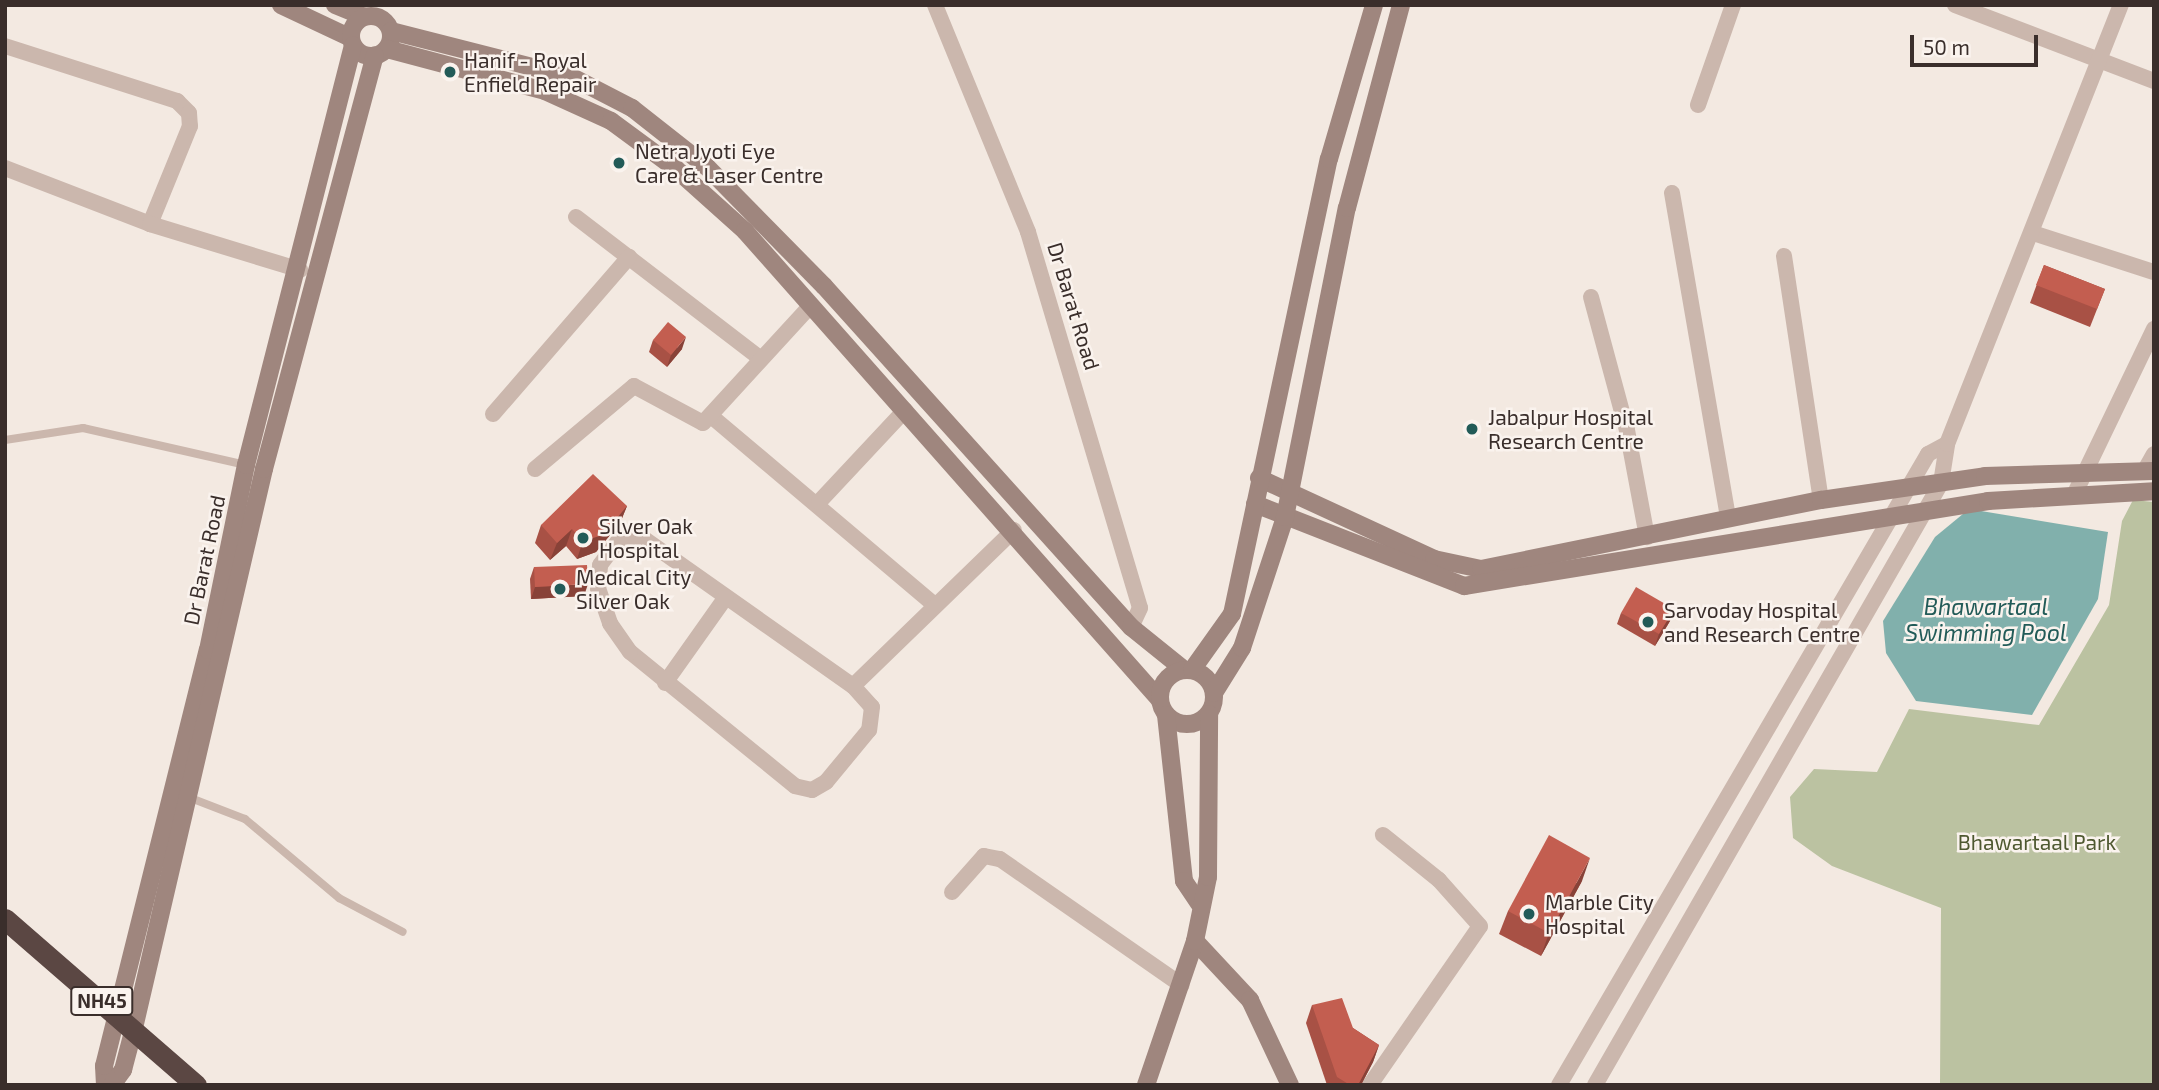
<!DOCTYPE html>
<style>
body{margin:0}
#map{position:relative;width:2159px;height:1090px;overflow:hidden;background:#f3e9e1;font-family:"Exo 2",sans-serif}
div>[style]{position:absolute}
[style*='--x']{left:calc(var(--x)*1px);top:calc(var(--y)*1px);width:calc(var(--w)*1px);rotate:calc(var(--a)*1deg)}
.green>*{inset:0;background:#bbc2a1}
.water>*{inset:0;background:#81b0ac}
.lane>*{height:8px;margin:-4px;padding:0 4px;transform-origin:4px;border-radius:4px;background:#cbb7ad}
.street>*{height:16px;margin:-8px;padding:0 8px;transform-origin:8px;border-radius:8px;background:#cbb7ad}
.secondary>*{height:18px;margin:-9px;padding:0 9px;transform-origin:9px;border-radius:9px;background:#9f867e}
.secondary>.ring{margin:-9px;padding:0;box-sizing:content-box;background:none;border:18px solid #9f867e;border-radius:50%}
.highway>*{height:21px;margin:-10.5px;padding:0 10.5px;transform-origin:10.5px;border-radius:10.5px;background:#5b4743}
.wall>*{inset:0;background:#a85145}
.shaded-wall>*{inset:0;background:#884238}
.building>*{inset:0;background:#c35e50}
.dots>*{width:19px;height:19px;translate:-50% -50%;box-sizing:border-box;border:4px solid #faf3ee;border-radius:50%}
span{translate:-50% -50%;white-space:nowrap;text-align:center;line-height:1.15;-webkit-text-stroke:5px #faf3ee;paint-order:stroke}
.shield-label span{padding:2px 5px;background:#faf3ee;border:2px solid;border-radius:5px;-webkit-text-stroke-width:0}
.shield-label{font-size:19px;color:#3a2e2b;font-weight:700}
.poi-label{font-size:21px;color:#3a2e2b}
.left{translate:0 -50%;text-align:left}
.street-label{font-size:21px;color:#3a2e2b}
.park-label{font-size:21px;color:#4e5830}
.water-label{font-size:23px;color:#225b58;font-style:italic}
.frame{position:absolute;inset:0;border:7px solid #3a2e2b;pointer-events:none}
.scale{position:absolute;left:1910px;top:35px;width:128px;height:32px;box-sizing:border-box;border:4px solid #3a2e2b;border-top:0;padding-left:9px;font-size:21px;line-height:24px;white-space:nowrap;color:#3a2e2b;-webkit-text-stroke:5px #faf3ee;paint-order:stroke}
</style>
<div id="map">
<div class="green">
<i style="clip-path:polygon(2133px 500px,2154px 502px,2154px 1085px,1940px 1085px,1941px 908px,1832px 866px,1793px 838px,1790px 797px,1814px 769px,1877px 772px,1909px 709px,2039px 725px,2109px 605px,2122px 521px)"></i>
</div>
<div class="water">
<i style="clip-path:polygon(1969px 509px,2108px 532px,2098px 599px,2032px 715px,1916px 701px,1886px 653px,1883px 621px,1935px 537px)"></i>
</div>
<div class="lane">
<i style="--x:5;--y:440;--w:79;--a:-8.7"></i>
<i style="--x:83;--y:428;--w:167;--a:12.8"></i>
<i style="--x:188;--y:797;--w:61;--a:21.1"></i>
<i style="--x:245;--y:819;--w:123;--a:40"></i>
<i style="--x:339;--y:898;--w:72;--a:28"></i>
</div>
<div class="street">
<i style="--x:935;--y:5;--w:245;--a:67.7"></i>
<i style="--x:1028;--y:232;--w:392;--a:73.4"></i>
<i style="--x:1140;--y:608;--w:21;--a:115"></i>
<i style="--x:1955;--y:5;--w:213;--a:20.9"></i>
<i style="--x:5;--y:46;--w:181;--a:17.7"></i>
<i style="--x:177;--y:101;--w:17;--a:45"></i>
<i style="--x:189;--y:113;--w:13;--a:86"></i>
<i style="--x:190;--y:126;--w:106;--a:112.2"></i>
<i style="--x:1698;--y:105;--w:106;--a:-70.7"></i>
<i style="--x:5;--y:168;--w:155;--a:21.1"></i>
<i style="--x:150;--y:224;--w:157;--a:17"></i>
<i style="--x:1672;--y:193;--w:330;--a:80.2"></i>
<i style="--x:576;--y:217;--w:232;--a:37.5"></i>
<i style="--x:2033;--y:233;--w:127;--a:17.9"></i>
<i style="--x:1784;--y:256;--w:247;--a:81.4"></i>
<i style="--x:1591;--y:297;--w:138;--a:74.9"></i>
<i style="--x:1627;--y:430;--w:109;--a:79.4"></i>
<i style="--x:493;--y:414;--w:208;--a:-49.1"></i>
<i style="--x:711;--y:416;--w:293;--a:40.2"></i>
<i style="--x:535;--y:469;--w:129;--a:-40"></i>
<i style="--x:634;--y:386;--w:78;--a:28.2"></i>
<i style="--x:703;--y:423;--w:160;--a:-47.5"></i>
<i style="--x:2145;--y:470;--w:18;--a:-61"></i>
<i style="--x:2076;--y:491;--w:180;--a:-64.3"></i>
<i style="--x:819;--y:502;--w:126;--a:-46.9"></i>
<i style="--x:622;--y:536;--w:21;--a:5"></i>
<i style="--x:643;--y:538;--w:257;--a:35.2"></i>
<i style="--x:853;--y:686;--w:28;--a:48"></i>
<i style="--x:872;--y:707;--w:23;--a:97"></i>
<i style="--x:869;--y:730;--w:67;--a:129.6"></i>
<i style="--x:826;--y:782;--w:16;--a:150"></i>
<i style="--x:812;--y:790;--w:17;--a:-167"></i>
<i style="--x:795;--y:786;--w:213;--a:-140.9"></i>
<i style="--x:630;--y:652;--w:35;--a:-125"></i>
<i style="--x:610;--y:623;--w:36;--a:-109"></i>
<i style="--x:598;--y:589;--w:24;--a:-85"></i>
<i style="--x:600;--y:565;--w:36;--a:-53"></i>
<i style="--x:665;--y:683;--w:105;--a:-54.7"></i>
<i style="--x:853;--y:686;--w:224;--a:-44.1"></i>
<i style="--x:952;--y:892;--w:48;--a:-48.4"></i>
<i style="--x:984;--y:856;--w:16;--a:11"></i>
<i style="--x:1000;--y:859;--w:221;--a:34.8"></i>
<i style="--x:1370;--y:1085;--w:193;--a:-55.3"></i>
<i style="--x:1480;--y:926;--w:62;--a:-131.7"></i>
<i style="--x:1439;--y:880;--w:72;--a:-141.2"></i>
<i style="--x:1559;--y:1085;--w:731;--a:-59.68"></i>
<i style="--x:1928;--y:454;--w:21;--a:-28"></i>
<i style="--x:1595;--y:1085;--w:694;--a:-60.11"></i>
<i style="--x:1941;--y:483;--w:39;--a:-81"></i>
<i style="--x:1947;--y:444;--w:472;--a:-68.4"></i>
</div>
<div class="secondary">
<i style="--x:281;--y:5;--w:77;--a:25.2"></i>
<i style="--x:335;--y:5;--w:31;--a:22"></i>
<i class="ring" style="left:351px;top:16px;width:22px;height:22px"></i>
<i style="--x:391;--y:31;--w:187;--a:14.3"></i>
<i style="--x:572;--y:77;--w:68;--a:27.3"></i>
<i style="--x:632;--y:108;--w:95;--a:38.2"></i>
<i style="--x:707;--y:167;--w:167;--a:45.5"></i>
<i style="--x:824;--y:286;--w:459;--a:48"></i>
<i style="--x:1131;--y:627;--w:67;--a:38.9"></i>
<i style="--x:387;--y:49;--w:163;--a:14.9"></i>
<i style="--x:545;--y:91;--w:72;--a:24.4"></i>
<i style="--x:611;--y:121;--w:81;--a:36.4"></i>
<i style="--x:676;--y:169;--w:93;--a:41.9"></i>
<i style="--x:745;--y:231;--w:626;--a:48.5"></i>
<i style="--x:1259;--y:478;--w:193;--a:24.8"></i>
<i style="--x:1434;--y:559;--w:48;--a:12"></i>
<i style="--x:1481;--y:569;--w:347;--a:-11.5"></i>
<i style="--x:1821;--y:500;--w:166;--a:-8.3"></i>
<i style="--x:1985;--y:476;--w:169;--a:-1.7"></i>
<i style="--x:1255;--y:504;--w:225;--a:21.4"></i>
<i style="--x:1464;--y:586;--w:531;--a:-9.21"></i>
<i style="--x:1988;--y:501;--w:166;--a:-3.4"></i>
<i class="ring" style="left:1160px;top:670px;width:36px;height:36px"></i>
<i style="--x:1192;--y:670;--w:69;--a:-54.5"></i>
<i style="--x:1232;--y:614;--w:465;--a:-78"></i>
<i style="--x:1329;--y:159;--w:160;--a:-73.7"></i>
<i style="--x:1214;--y:693;--w:53;--a:-58.1"></i>
<i style="--x:1242;--y:648;--w:138;--a:-71.8"></i>
<i style="--x:1285;--y:517;--w:315;--a:-78.7"></i>
<i style="--x:1347;--y:208;--w:210;--a:-75.1"></i>
<i style="--x:1166;--y:715;--w:167;--a:83.8"></i>
<i style="--x:1184;--y:881;--w:27;--a:56"></i>
<i style="--x:1195;--y:941;--w:81;--a:47"></i>
<i style="--x:1250;--y:1000;--w:94;--a:64.8"></i>
<i style="--x:105;--y:1085;--w:19;--a:-93"></i>
<i style="--x:104;--y:1066;--w:429;--a:-76"></i>
<i style="--x:208;--y:650;--w:189;--a:-78.4"></i>
<i style="--x:246;--y:465;--w:433;--a:-75.7"></i>
<i style="--x:112;--y:1085;--w:19;--a:-54"></i>
<i style="--x:123;--y:1070;--w:43;--a:-75.3"></i>
<i style="--x:134;--y:1028;--w:574;--a:-76.91"></i>
<i style="--x:264;--y:469;--w:428;--a:-75"></i>
<i style="--x:1146;--y:1085;--w:152;--a:-71.2"></i>
<i style="--x:1195;--y:941;--w:65;--a:-78.5"></i>
<i style="--x:1208;--y:877;--w:163;--a:-89.6"></i>
</div>
<div class="highway">
<i style="--x:5;--y:919;--w:253;--a:41"></i>
</div>
<div class="wall">
<i style="clip-path:polygon(2044px 265px,2105px 289px,2090px 327px,2030px 303px)"></i>
<i style="clip-path:polygon(653px 340px,682px 349px,667px 367px,649px 352px)"></i>
<i style="clip-path:polygon(627px 506px,620px 523px,596px 552px,577px 559px,566px 546px,550px 560px,535px 543px,541px 525px)"></i>
<i style="clip-path:polygon(534px 567px,584px 596px,531px 599px,530px 579px)"></i>
<i style="clip-path:polygon(1621px 613px,1670px 621px,1655px 646px,1617px 624px)"></i>
<i style="clip-path:polygon(1582px 881px,1541px 956px,1499px 934px,1508px 911px)"></i>
<i style="clip-path:polygon(1312px 1005px,1353px 1028px,1379px 1045px,1373px 1062px,1361px 1085px,1327px 1085px,1306px 1023px)"></i>
</div>
<div class="shaded-wall">
<i style="clip-path:polygon(686px 337px,682px 349px,667px 367px,671px 355px)"></i>
<i style="clip-path:polygon(627px 506px,620px 523px,596px 552px,577px 559px,583px 541px)"></i>
<i style="clip-path:polygon(572px 529px,566px 546px,550px 560px,557px 543px)"></i>
<i style="clip-path:polygon(588px 584px,584px 596px,531px 599px,535px 587px)"></i>
<i style="clip-path:polygon(1674px 609px,1670px 621px,1655px 646px,1659px 634px)"></i>
<i style="clip-path:polygon(1590px 858px,1582px 881px,1541px 956px,1549px 933px)"></i>
<i style="clip-path:polygon(1379px 1045px,1373px 1062px,1361px 1085px,1358px 1085px)"></i>
</div>
<div class="building">
<i style="clip-path:polygon(2044px 265px,2105px 289px,2097px 309px,2036px 285px)"></i>
<i style="clip-path:polygon(668px 322px,686px 337px,671px 355px,653px 340px)"></i>
<i style="clip-path:polygon(593px 474px,627px 506px,603px 535px,583px 541px,572px 529px,557px 543px,541px 525px)"></i>
<i style="clip-path:polygon(587px 565px,588px 584px,535px 587px,534px 567px)"></i>
<i style="clip-path:polygon(1636px 587px,1674px 609px,1659px 634px,1621px 613px)"></i>
<i style="clip-path:polygon(1549px 835px,1590px 858px,1549px 933px,1508px 911px)"></i>
<i style="clip-path:polygon(1342px 998px,1353px 1028px,1379px 1045px,1358px 1085px,1350px 1085px,1337px 1077px,1312px 1005px)"></i>
</div>
<div class="dots">
<i style="left:450px;top:72px;background:#225b58"></i>
<i style="left:619px;top:163px;background:#225b58"></i>
<i style="left:1472px;top:429px;background:#225b58"></i>
<i style="left:583px;top:538px;background:#225b58"></i>
<i style="left:560px;top:589px;background:#225b58"></i>
<i style="left:1648px;top:622px;background:#225b58"></i>
<i style="left:1529px;top:914px;background:#225b58"></i>
</div>
<div class="shield-label">
<span style="left:102px;top:1001px">NH45</span>
</div>
<div class="poi-label">
<span class="left" style="left:464px;top:72px">Hanif - Royal<br>Enfield Repair</span>
<span class="left" style="left:635px;top:163px">Netra Jyoti Eye<br>Care &amp; Laser Centre</span>
<span class="left" style="left:1488px;top:429px">Jabalpur Hospital<br>Research Centre</span>
<span class="left" style="left:599px;top:538px">Silver Oak<br>Hospital</span>
<span class="left" style="left:576px;top:589px">Medical City<br>Silver Oak</span>
<span class="left" style="left:1664px;top:622px">Sarvoday Hospital<br>and Research Centre</span>
<span class="left" style="left:1545px;top:914px">Marble City<br>Hospital</span>
</div>
<div class="street-label">
<span style="left:1074px;top:306px;rotate:73deg">Dr Barat Road</span>
<span style="left:204px;top:560px;rotate:-78deg">Dr Barat Road</span>
</div>
<div class="park-label">
<span style="left:2037px;top:842px">Bhawartaal Park</span>
</div>
<div class="water-label">
<span style="left:1986px;top:619px">Bhawartaal<br>Swimming Pool</span>
</div>
<div class="frame"></div>
<div class="scale">50 m</div>
</div>
